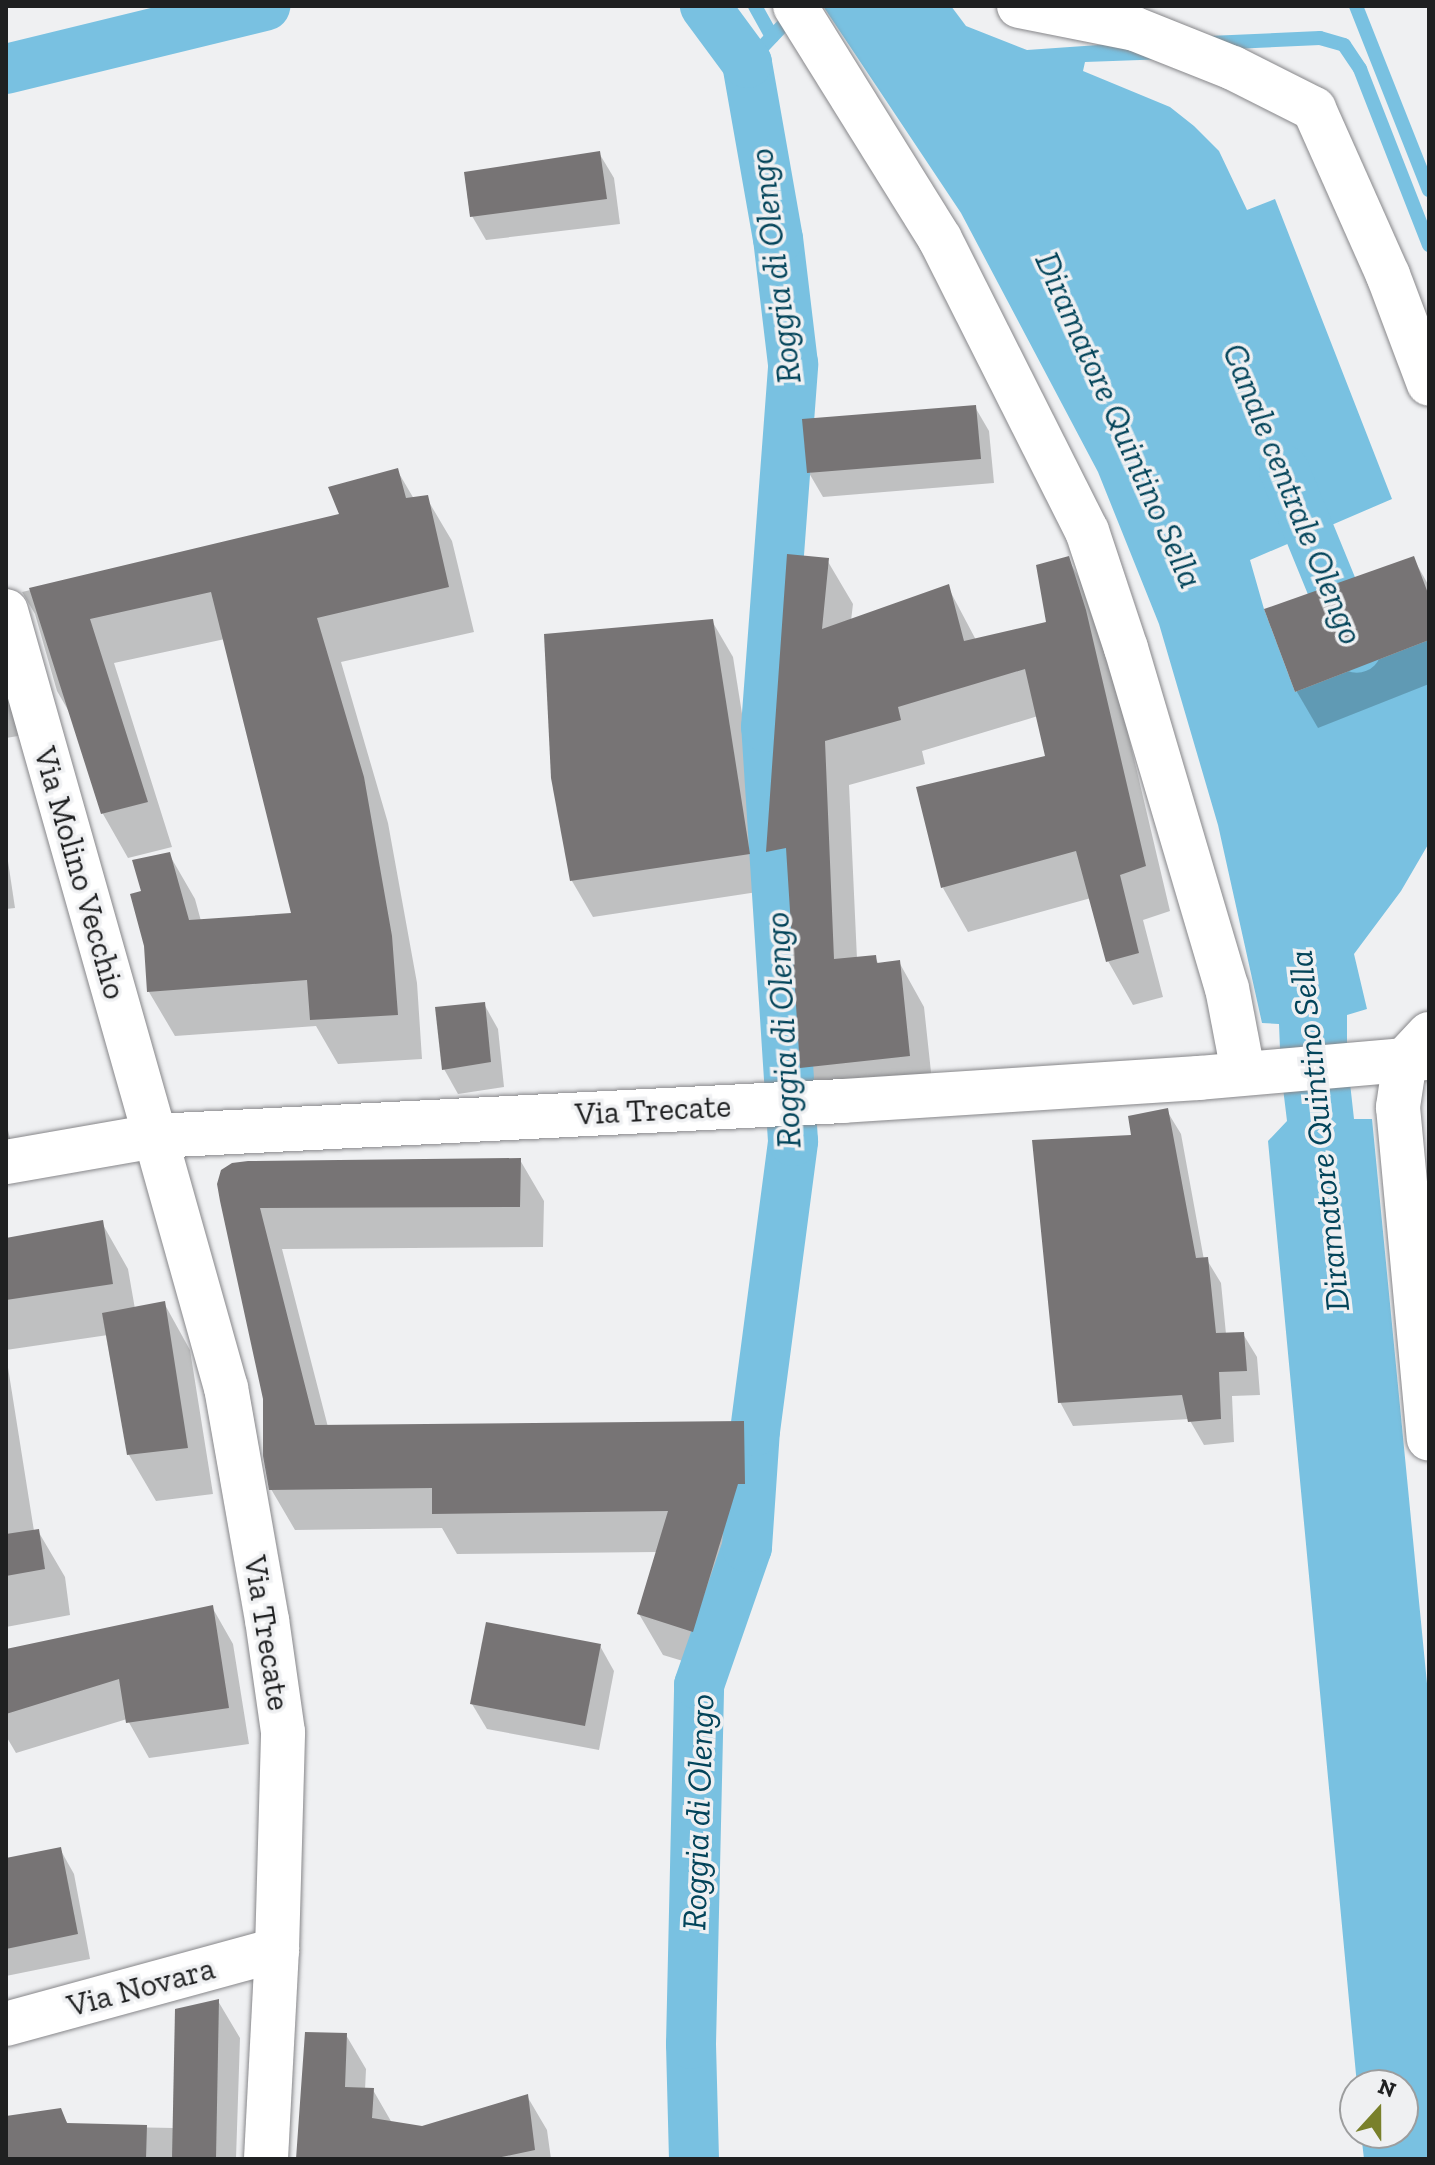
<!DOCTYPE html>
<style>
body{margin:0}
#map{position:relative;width:1435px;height:2165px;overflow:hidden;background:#eff0f2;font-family:"Zilla Slab",serif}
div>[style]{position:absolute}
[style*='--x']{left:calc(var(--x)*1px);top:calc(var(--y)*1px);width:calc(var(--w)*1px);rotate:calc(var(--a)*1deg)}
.water>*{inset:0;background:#79c1e1}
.shadow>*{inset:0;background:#0003}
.stream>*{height:14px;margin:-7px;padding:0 7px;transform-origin:7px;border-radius:7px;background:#79c1e1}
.canal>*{height:50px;margin:-25px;padding:0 25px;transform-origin:25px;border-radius:25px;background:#79c1e1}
.building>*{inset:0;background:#777475}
.roads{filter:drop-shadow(0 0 2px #87878a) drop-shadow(0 0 2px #87878a)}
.minor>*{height:44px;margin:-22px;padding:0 22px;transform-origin:22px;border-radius:22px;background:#fff}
.major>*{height:44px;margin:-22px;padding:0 22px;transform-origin:22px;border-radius:22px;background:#fff}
span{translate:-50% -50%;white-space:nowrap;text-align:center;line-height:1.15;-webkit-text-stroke:7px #eff0f2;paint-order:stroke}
.street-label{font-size:32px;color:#1f2021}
.water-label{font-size:34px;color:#03445a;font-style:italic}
.frame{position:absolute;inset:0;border:8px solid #1f2021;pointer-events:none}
.north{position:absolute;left:1339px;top:2069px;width:80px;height:80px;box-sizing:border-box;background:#eff0f2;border:2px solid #9c9d9e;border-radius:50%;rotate:21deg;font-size:22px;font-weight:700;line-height:32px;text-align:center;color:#1f2021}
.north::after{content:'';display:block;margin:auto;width:28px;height:36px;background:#79802b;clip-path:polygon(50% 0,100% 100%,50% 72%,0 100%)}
</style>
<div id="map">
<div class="water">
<i style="clip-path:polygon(823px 6px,951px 6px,966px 26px,1027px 50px,1127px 43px,1168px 59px,1085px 62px,1083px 71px,1170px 107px,1194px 126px,1219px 151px,1247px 210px,1275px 199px,1392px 499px,1250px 560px,1264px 609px,1295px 692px,1429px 640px,1429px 843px,1401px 891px,1354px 954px,1367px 1009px,1347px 1015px,1347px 1044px,1280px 1049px,1279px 1024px,1262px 1023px,1218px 825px,1159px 624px,1098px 472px,961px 213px)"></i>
<i style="clip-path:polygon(1350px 1083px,1354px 1119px,1372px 1119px,1429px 1704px,1429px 2159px,1364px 2159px,1361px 2133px,1403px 2133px,1403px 2085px,1357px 2085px,1268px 1141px,1287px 1121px,1283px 1088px)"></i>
</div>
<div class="shadow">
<i style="clip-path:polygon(599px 153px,614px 178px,620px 224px,486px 240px,472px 216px)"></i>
<i style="clip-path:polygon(975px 407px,989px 431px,994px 483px,823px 497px,809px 473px)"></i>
<i style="clip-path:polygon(397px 470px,414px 499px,426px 497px,452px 541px,474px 632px,341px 662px,388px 823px,417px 983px,422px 1059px,338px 1064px,316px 1026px,175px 1036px,149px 992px,143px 892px,169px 854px,195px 899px,201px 921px,294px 915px,225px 639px,114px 663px,172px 847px,128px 858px,103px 814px,72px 717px,57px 691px,35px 614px,22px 592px,341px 516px)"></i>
<i style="clip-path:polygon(1413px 558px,1429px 586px,1429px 684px,1318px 728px,1297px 692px,1266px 610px)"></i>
<i style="clip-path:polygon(1068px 559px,1094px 603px,1110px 657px,1170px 911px,1143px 920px,1163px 997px,1133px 1005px,1108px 961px,1091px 898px,968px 932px,943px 888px,1048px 757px,1038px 716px,922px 751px,925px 764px,849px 785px,857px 959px,875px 957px,879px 965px,899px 962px,924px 1007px,934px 1100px,827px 1112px,802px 1068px,791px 891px,768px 851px,827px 560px,853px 604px,851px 621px,948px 587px,976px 640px,1049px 624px)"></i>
<i style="clip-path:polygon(712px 621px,733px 657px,770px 890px,593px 917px,572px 881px,553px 778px)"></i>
<i style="clip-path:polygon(6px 671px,24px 735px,6px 738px)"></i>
<i style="clip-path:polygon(6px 848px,15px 908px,6px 909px)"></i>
<i style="clip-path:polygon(484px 1004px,498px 1029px,504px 1087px,458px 1094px,444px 1069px)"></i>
<i style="clip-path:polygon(1167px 1111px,1181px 1134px,1204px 1260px,1207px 1260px,1221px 1283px,1226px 1334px,1243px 1334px,1257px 1357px,1260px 1395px,1232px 1396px,1234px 1442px,1204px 1445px,1189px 1419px,1073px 1426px,1060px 1402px,1134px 1136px)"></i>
<i style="clip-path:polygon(6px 1121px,15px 1162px,6px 1164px)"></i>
<i style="clip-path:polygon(520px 1160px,544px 1201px,543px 1247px,282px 1249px,328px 1427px,743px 1423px,766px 1463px,767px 1524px,761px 1524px,716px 1671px,663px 1655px,639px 1614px,658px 1552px,457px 1554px,442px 1528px,295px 1530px,271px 1489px,265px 1399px,222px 1200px)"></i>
<i style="clip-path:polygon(102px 1223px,128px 1269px,135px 1309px,164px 1303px,190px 1350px,213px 1494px,156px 1501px,129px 1455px,108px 1335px,6px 1350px,6px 1240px)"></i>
<i style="clip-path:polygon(6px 1355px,34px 1531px,38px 1531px,65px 1577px,70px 1615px,6px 1627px)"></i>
<i style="clip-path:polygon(212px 1607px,233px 1644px,249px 1744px,149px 1758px,127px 1719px,16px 1753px,6px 1736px,6px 1651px)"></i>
<i style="clip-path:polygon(600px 1646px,614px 1671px,599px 1750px,487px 1729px,472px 1704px)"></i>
<i style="clip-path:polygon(60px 1849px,74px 1874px,90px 1959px,6px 1976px,6px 1860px)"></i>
<i style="clip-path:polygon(218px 2001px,240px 2038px,236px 2159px,6px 2159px,6px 2118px,60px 2110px,69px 2126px,174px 2128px)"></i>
<i style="clip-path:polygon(346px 2035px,366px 2069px,365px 2090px,373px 2090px,392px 2123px,422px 2128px,527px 2096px,547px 2130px,551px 2159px,298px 2159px)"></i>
</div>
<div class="stream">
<i style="--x:755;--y:6;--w:35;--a:61"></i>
<i style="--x:1356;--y:6;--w:198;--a:68.4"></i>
<i style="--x:1209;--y:43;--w:111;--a:-2.6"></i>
<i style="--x:1320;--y:38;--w:25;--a:16"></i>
<i style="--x:1344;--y:45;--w:29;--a:56"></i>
<i style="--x:1360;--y:69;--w:189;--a:68.6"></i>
<i style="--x:747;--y:63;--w:57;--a:-46.4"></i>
</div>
<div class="canal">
<i style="--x:6;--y:69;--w:267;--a:-13.7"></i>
<i style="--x:1284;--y:470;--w:192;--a:67.7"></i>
<i style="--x:694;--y:2159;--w:115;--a:-91.5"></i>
<i style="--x:691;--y:2044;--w:359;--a:-88.7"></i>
<i style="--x:699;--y:1685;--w:146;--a:-70.8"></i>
<i style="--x:747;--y:1547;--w:116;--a:-86.1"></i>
<i style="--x:755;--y:1431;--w:292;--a:-82.5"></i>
<i style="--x:793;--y:1141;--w:415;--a:-93.7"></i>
<i style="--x:766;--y:727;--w:364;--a:-85.7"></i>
<i style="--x:793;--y:364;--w:126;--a:-96.8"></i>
<i style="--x:778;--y:239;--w:179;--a:-100"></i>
<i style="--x:747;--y:63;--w:71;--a:-126.4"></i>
</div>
<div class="building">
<i style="clip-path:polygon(600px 151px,607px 199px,470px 217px,464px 172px)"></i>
<i style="clip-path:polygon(976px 405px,981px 459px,807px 473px,802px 419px)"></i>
<i style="clip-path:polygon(398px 468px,406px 498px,428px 495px,449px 587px,317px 618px,364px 777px,392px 936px,398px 1015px,310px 1020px,307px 980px,147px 992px,144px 946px,130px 894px,141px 891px,132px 860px,170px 852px,189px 920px,291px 913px,211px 592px,90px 619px,148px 802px,101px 814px,29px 588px,339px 514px,328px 487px)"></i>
<i style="clip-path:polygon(787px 554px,829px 558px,822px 629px,949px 584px,964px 641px,1046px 622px,1036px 565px,1069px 556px,1086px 610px,1146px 866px,1120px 875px,1139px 953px,1106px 962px,1076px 851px,941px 888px,916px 787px,1045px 756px,1025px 669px,898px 707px,901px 720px,825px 741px,834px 959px,876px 955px,877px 963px,900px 960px,910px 1056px,800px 1068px,786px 848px,766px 852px)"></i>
<i style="clip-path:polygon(1414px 556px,1429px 596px,1429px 640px,1295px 692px,1264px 609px)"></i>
<i style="clip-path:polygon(713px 619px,750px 854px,570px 881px,551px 778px,544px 634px)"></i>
<i style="clip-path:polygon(485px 1002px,491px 1062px,442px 1070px,435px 1007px)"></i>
<i style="clip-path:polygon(1168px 1108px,1196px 1258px,1208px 1257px,1216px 1333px,1244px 1332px,1247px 1371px,1219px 1372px,1221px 1419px,1188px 1422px,1182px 1395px,1058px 1403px,1032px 1140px,1131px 1135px,1128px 1116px)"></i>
<i style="clip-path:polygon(521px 1158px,520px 1207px,260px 1208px,315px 1425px,744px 1421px,745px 1484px,738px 1484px,693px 1632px,637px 1614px,668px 1511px,432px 1514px,432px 1488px,269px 1490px,263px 1456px,263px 1399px,220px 1201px,217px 1184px,221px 1170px,232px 1163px,248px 1161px)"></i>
<i style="clip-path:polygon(103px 1220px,113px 1284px,6px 1300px,6px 1238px)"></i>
<i style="clip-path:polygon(165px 1301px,188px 1448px,127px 1455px,102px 1313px)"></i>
<i style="clip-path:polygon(39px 1529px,45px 1569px,6px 1576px,6px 1534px)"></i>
<i style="clip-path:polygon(213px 1605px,229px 1708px,126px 1723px,119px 1679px,6px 1714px,6px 1649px)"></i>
<i style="clip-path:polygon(486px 1622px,601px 1644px,585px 1726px,470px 1704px)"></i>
<i style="clip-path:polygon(61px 1847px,78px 1934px,6px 1949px,6px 1858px)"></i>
<i style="clip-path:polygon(219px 1999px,216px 2159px,172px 2159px,175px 2009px)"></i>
<i style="clip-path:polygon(305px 2032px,347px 2033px,345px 2087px,374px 2088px,372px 2118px,422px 2126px,528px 2094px,535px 2150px,492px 2159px,296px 2159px)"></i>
<i style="clip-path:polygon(61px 2108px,67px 2123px,147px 2125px,146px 2159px,6px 2159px,6px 2116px)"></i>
</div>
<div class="roads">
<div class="minor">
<i style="--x:795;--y:6;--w:274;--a:58.1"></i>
<i style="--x:940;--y:239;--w:327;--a:63.3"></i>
<i style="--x:1087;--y:531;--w:123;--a:71.6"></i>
<i style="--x:1126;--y:648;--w:355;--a:73.5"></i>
<i style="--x:1227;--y:988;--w:86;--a:79.2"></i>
<i style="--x:1019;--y:6;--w:118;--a:11.2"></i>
<i style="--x:1135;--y:29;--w:105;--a:21.7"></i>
<i style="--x:1233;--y:68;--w:91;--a:26.8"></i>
<i style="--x:1314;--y:109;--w:182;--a:66"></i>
<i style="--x:1388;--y:275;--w:116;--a:69.4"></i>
<i style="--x:6;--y:611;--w:546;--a:74.16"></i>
<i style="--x:155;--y:1136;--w:151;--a:170.1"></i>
<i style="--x:1429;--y:1034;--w:35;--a:133"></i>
<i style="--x:1405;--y:1060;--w:48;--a:98.5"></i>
<i style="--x:1398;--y:1107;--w:333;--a:84.7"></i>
<i style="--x:266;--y:2159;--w:209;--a:-87"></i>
</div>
<div class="major">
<i style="--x:6;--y:2024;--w:281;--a:-15.3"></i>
<i style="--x:277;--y:1950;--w:218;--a:-88.4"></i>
<i style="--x:283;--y:1732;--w:113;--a:-98.1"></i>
<i style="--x:267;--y:1620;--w:236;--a:-100"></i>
<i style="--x:226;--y:1388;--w:262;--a:-105.7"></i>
<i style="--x:155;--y:1136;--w:689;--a:-2.91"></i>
<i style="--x:843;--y:1101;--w:357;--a:-3.7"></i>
<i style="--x:1199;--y:1078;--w:231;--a:-5"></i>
</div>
</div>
<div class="street-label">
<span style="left:80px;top:873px;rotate:74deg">Via Molino Vecchio</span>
<span style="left:653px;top:1110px;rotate:-3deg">Via Trecate</span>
<span style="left:267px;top:1633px;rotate:81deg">Via Trecate</span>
<span style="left:141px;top:1987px;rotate:-15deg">Via Novara</span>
</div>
<div class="water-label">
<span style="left:775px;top:266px;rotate:-97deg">Roggia di Olengo</span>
<span style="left:1119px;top:420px;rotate:66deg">Diramatore Quintino Sella</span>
<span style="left:1293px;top:494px;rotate:68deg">Canale centrale Olengo</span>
<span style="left:783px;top:1030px;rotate:-93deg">Roggia di Olengo</span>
<span style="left:1319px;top:1131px;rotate:-96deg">Diramatore Quintino Sella</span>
<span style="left:698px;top:1812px;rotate:-88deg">Roggia di Olengo</span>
</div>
<div class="frame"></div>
<div class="north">N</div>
</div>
